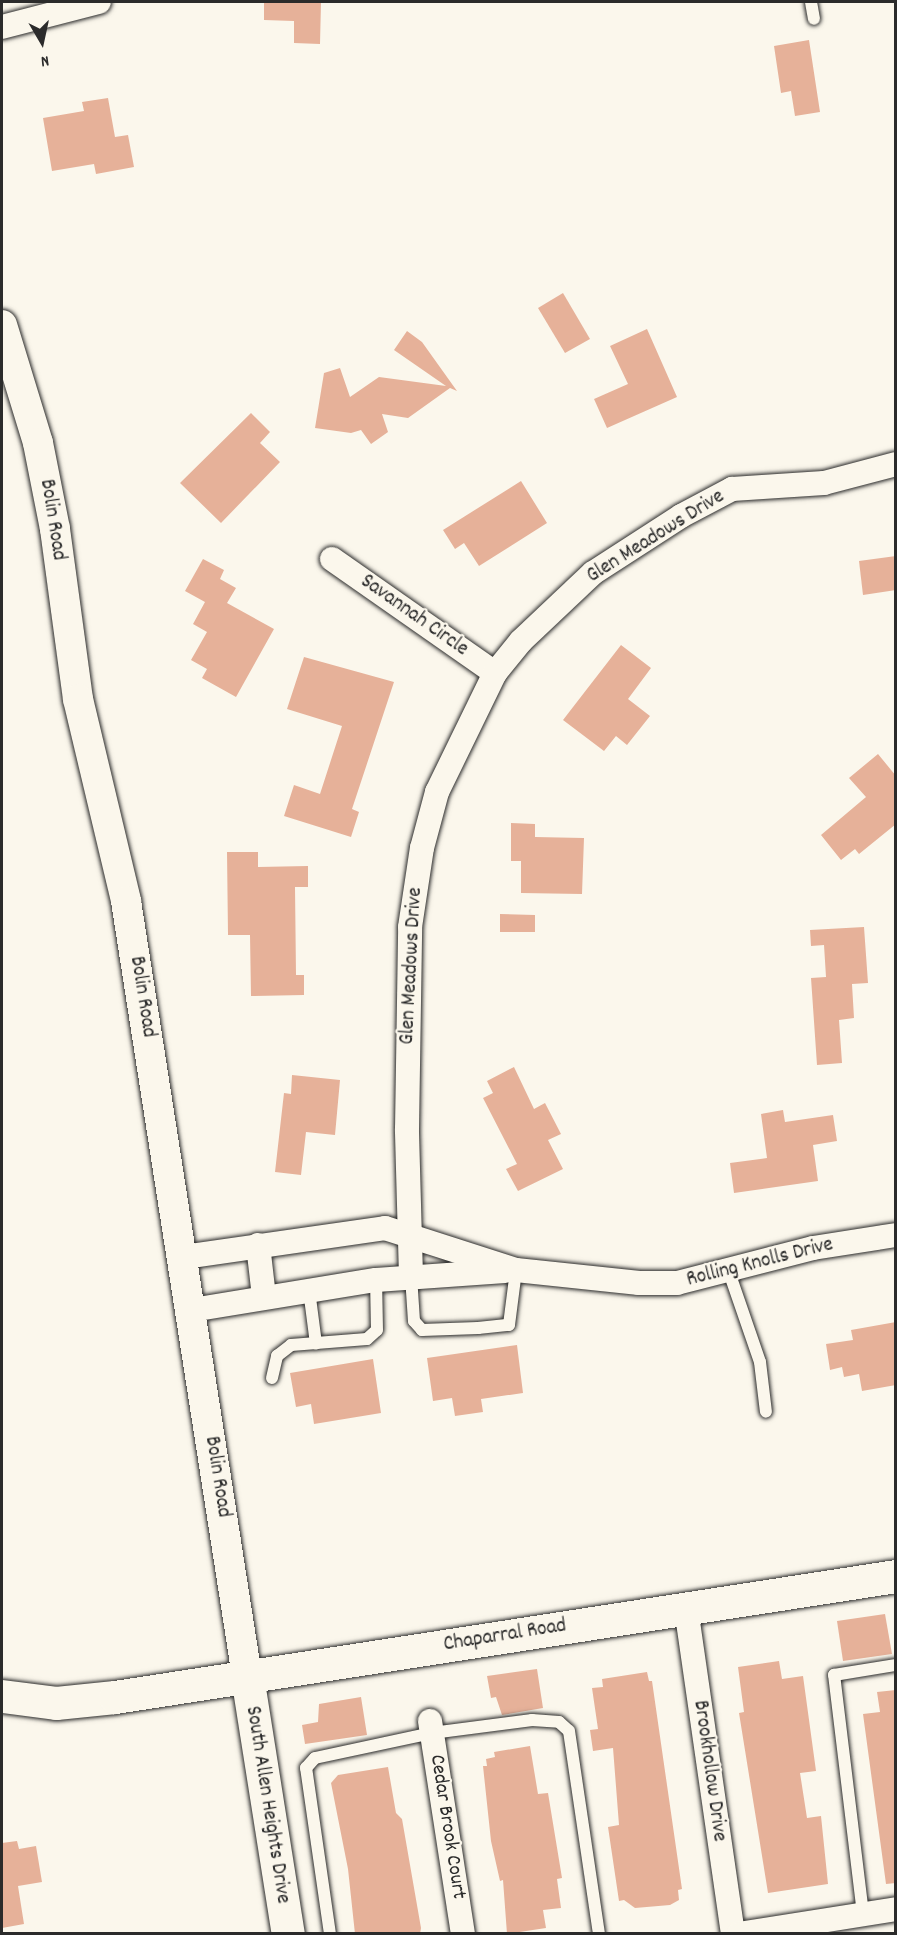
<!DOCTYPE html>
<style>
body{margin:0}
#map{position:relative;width:897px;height:1935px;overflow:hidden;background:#fbf7ec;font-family:Dekko,sans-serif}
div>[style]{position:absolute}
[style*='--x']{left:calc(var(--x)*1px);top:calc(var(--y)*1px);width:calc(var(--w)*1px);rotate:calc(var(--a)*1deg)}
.building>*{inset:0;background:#e6b199}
.roads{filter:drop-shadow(0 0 2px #2b2b2b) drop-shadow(0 0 2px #2b2b2b)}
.service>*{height:12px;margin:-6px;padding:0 6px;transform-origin:6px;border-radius:6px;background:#fbf7ec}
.minor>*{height:24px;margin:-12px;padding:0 12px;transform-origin:12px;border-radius:12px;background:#fbf7ec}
.tertiary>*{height:30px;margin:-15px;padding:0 15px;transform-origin:15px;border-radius:15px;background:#fbf7ec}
.secondary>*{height:33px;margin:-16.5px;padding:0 16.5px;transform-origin:16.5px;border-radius:16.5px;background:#fbf7ec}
span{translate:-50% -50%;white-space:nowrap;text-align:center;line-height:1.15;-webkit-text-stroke:4.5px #fbf7ec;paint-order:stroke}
.street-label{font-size:21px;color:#2b2b2b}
.frame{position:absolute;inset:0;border:3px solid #2b2b2b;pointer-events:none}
.north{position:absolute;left:12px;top:12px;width:60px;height:60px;-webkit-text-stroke:4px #fbf7ec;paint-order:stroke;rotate:171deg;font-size:16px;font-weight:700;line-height:24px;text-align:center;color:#2b2b2b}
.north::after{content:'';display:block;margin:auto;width:21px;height:27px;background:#2b2b2b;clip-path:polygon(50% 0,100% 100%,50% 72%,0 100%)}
</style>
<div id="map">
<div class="building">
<i style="clip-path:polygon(264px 2px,321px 2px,320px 44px,294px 43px,294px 21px,264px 20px)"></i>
<i style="clip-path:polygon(809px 40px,820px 112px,795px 116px,791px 91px,781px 93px,774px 46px)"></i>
<i style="clip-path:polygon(108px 98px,115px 137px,128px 135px,134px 167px,96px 174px,94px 164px,52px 171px,43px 118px,84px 111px,82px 102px)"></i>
<i style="clip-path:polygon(563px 293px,590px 339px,565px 353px,538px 308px)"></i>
<i style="clip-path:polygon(647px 329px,677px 397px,607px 428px,594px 399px,628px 384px,610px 346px)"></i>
<i style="clip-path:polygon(407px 331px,422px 342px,457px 391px,450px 388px,408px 418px,382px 414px,388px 432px,371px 444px,361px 430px,351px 433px,315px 428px,324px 373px,340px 368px,350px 397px,379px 377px,446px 386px,394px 350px)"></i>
<i style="clip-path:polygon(251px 413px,270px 432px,260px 443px,280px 462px,221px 523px,180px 483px)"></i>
<i style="clip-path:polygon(521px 481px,547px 523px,479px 566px,464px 543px,455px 549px,443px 530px)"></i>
<i style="clip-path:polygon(896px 556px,896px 590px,863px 595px,859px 561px)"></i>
<i style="clip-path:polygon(203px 559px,224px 570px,220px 579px,236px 588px,227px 603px,274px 629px,236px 697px,202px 678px,207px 669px,191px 660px,207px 632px,193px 624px,205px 602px,185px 591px)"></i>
<i style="clip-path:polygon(621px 645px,651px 668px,628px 699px,650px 716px,627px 745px,616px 736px,604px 751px,563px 720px)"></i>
<i style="clip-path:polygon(304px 657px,394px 682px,352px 809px,359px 812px,351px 837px,284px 816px,294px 785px,320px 794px,342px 726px,287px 709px)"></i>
<i style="clip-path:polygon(878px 754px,896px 776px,896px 824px,859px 854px,855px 849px,841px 860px,821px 835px,866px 797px,849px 778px)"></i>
<i style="clip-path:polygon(511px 823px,535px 824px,535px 837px,584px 838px,582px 894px,521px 893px,521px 861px,511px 861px)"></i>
<i style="clip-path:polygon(227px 852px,258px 852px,258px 867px,308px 866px,308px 887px,295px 887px,296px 975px,304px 975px,304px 995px,251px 996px,250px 935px,228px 935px)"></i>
<i style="clip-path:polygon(500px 914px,535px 915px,535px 932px,500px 932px)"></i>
<i style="clip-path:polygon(864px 927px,868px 983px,852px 984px,854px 1018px,839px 1020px,842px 1063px,817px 1065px,811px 978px,826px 977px,824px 945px,811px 946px,810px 930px)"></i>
<i style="clip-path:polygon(514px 1067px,534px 1109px,545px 1103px,561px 1134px,548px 1140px,563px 1169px,518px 1191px,506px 1169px,517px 1164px,483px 1098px,493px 1093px,487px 1081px)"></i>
<i style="clip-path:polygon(292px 1075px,340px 1080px,335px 1135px,306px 1132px,301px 1175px,275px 1172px,284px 1093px,291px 1094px)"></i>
<i style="clip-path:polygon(783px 1110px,785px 1122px,833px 1115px,837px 1141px,813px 1145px,818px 1181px,734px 1193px,730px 1163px,767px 1158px,761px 1114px)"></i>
<i style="clip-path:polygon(896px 1322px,896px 1385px,862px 1391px,859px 1374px,844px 1377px,842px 1367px,830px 1370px,826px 1344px,853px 1340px,851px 1330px)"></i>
<i style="clip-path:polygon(517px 1345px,523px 1393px,481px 1399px,483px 1412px,455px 1416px,452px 1398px,433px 1401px,427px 1358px)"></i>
<i style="clip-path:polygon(373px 1359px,381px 1413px,314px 1424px,311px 1404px,296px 1407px,290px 1373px)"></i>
<i style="clip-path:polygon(885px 1614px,892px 1654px,843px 1661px,837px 1621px)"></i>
<i style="clip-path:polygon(779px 1661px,782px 1679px,803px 1676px,816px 1771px,800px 1773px,807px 1818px,821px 1816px,828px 1884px,768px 1893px,739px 1713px,744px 1712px,738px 1667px)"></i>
<i style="clip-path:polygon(537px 1669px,543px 1708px,502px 1715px,496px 1697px,491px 1698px,487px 1676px)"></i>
<i style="clip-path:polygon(647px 1672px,649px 1681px,652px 1681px,682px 1889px,678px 1890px,679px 1900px,670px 1905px,635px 1908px,624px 1900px,619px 1901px,608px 1827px,619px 1825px,613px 1748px,593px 1751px,590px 1730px,598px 1729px,592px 1688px,603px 1687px,602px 1679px)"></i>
<i style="clip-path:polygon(896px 1690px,896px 1883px,886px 1884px,863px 1714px,880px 1712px,877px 1692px)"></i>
<i style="clip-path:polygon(361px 1697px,367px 1735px,305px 1744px,302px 1725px,318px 1722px,319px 1704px)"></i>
<i style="clip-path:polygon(530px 1746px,538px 1794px,548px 1793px,562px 1878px,557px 1879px,561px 1908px,543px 1910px,546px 1928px,507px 1934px,503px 1880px,500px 1881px,491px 1841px,483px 1766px,487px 1766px,486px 1759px,495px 1757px,494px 1752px)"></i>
<i style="clip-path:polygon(388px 1767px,396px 1813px,402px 1819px,421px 1928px,420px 1934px,355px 1934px,348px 1869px,331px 1783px,338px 1775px)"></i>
<i style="clip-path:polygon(17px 1841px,19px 1849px,36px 1846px,42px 1882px,18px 1886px,24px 1924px,2px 1928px,2px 1843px)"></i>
</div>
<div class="roads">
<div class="service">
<i style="--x:811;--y:2;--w:17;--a:80"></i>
<i style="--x:729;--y:1272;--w:95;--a:71"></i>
<i style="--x:760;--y:1362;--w:50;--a:83.2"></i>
<i style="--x:411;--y:1276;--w:45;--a:86.2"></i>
<i style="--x:414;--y:1321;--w:12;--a:48"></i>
<i style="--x:422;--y:1330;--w:56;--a:-2"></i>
<i style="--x:478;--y:1328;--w:31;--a:-6"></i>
<i style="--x:509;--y:1325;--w:55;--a:-82.7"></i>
<i style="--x:309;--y:1290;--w:54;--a:82.6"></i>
<i style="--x:272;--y:1378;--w:23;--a:-77"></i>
<i style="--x:277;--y:1356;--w:18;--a:-38"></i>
<i style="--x:291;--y:1345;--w:76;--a:-4.5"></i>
<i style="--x:367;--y:1339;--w:13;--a:-42"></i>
<i style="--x:377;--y:1330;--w:50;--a:-91.1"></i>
<i style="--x:863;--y:1914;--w:241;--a:-96.9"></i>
<i style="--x:834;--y:1675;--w:63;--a:-9.2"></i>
<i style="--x:330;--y:1934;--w:168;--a:-98.2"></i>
<i style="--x:306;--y:1768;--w:13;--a:-48"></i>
<i style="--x:315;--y:1758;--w:120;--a:-12.1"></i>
<i style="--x:432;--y:1733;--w:101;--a:-7.4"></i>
<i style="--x:532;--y:1720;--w:27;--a:4"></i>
<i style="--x:559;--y:1722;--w:13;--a:42"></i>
<i style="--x:569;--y:1731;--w:205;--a:81.6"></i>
</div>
<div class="minor">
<i style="--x:2;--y:27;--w:100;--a:-14.5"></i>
<i style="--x:332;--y:559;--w:199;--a:35"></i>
<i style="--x:258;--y:1245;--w:52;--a:83.4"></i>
<i style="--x:184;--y:1257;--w:203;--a:-8.2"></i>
<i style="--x:385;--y:1228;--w:138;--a:17.8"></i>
<i style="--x:516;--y:1270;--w:124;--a:6"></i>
<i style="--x:639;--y:1283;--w:38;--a:0"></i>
<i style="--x:677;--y:1283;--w:140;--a:-14.4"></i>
<i style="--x:813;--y:1248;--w:84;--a:-8.9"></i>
<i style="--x:411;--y:1276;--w:147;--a:-91.6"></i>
<i style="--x:407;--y:1129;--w:202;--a:-89.1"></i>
<i style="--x:410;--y:927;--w:80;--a:-81.4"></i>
<i style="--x:422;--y:848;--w:58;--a:-75"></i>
<i style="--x:437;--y:792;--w:132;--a:-64"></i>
<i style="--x:495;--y:673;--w:41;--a:-50.9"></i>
<i style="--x:521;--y:641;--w:99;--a:-43.4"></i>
<i style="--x:593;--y:573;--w:105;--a:-32.9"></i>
<i style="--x:681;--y:516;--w:58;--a:-27.9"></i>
<i style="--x:732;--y:489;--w:92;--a:-3.7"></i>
<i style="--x:824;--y:483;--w:74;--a:-14.8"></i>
<i style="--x:192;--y:1310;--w:186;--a:-9.3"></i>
<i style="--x:376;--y:1280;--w:129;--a:-4"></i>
<i style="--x:686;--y:1608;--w:329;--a:81.8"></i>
<i style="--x:430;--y:1721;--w:216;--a:81.2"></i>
<i style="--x:739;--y:1934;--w:159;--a:-9"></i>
</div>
<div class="tertiary">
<i style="--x:2;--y:325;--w:123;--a:73"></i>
<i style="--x:38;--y:443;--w:88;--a:78.8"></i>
<i style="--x:55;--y:529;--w:172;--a:82.3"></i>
<i style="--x:78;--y:699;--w:208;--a:76.6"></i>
<i style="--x:126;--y:901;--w:784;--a:81.13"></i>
</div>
<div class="secondary">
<i style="--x:247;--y:1676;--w:261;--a:81"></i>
<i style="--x:2;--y:1696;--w:54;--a:7.4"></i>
<i style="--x:56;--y:1703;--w:59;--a:-5.8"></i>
<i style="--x:115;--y:1697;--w:790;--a:-8.81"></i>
</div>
</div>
<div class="street-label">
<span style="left:52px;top:520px;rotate:81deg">Bolin Road</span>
<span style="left:656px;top:537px;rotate:-32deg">Glen Meadows Drive</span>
<span style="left:414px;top:616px;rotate:35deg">Savannah Circle</span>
<span style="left:412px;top:966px;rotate:-87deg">Glen Meadows Drive</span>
<span style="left:142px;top:997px;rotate:81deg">Bolin Road</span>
<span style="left:760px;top:1263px;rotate:-14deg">Rolling Knolls Drive</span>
<span style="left:217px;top:1477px;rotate:81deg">Bolin Road</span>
<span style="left:505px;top:1636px;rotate:-9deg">Chaparral Road</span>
<span style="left:709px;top:1771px;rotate:82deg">Brookhollow Drive</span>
<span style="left:267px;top:1805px;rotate:81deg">South Allen Heights Drive</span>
<span style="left:447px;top:1827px;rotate:81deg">Cedar Brook Court</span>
</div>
<div class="frame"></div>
<div class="north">N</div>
</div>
